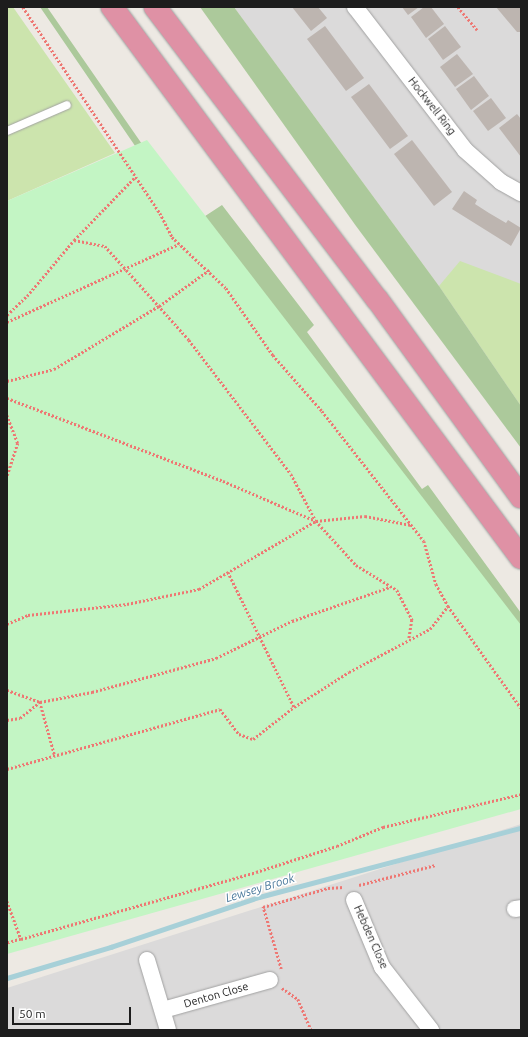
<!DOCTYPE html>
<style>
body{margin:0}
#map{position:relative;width:528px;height:1037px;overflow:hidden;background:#ede9e3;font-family:Ubuntu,sans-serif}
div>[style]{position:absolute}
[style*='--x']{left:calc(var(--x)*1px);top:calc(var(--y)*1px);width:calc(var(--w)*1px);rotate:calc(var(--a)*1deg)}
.residential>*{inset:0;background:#dbdada}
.grass>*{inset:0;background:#cce4ad}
.forest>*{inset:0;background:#acc99b}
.park>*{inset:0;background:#c3f5c4}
.stream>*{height:4.5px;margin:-2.25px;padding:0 2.25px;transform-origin:2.25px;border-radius:2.25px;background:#a7d0d8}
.building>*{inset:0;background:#bdb5b0}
.path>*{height:2.5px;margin-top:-1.25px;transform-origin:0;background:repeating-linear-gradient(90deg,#ee7773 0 2px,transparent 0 4px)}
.roads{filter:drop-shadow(0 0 1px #a1a1a1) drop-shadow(0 0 1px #a1a1a1)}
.lane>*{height:8px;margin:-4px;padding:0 4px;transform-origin:4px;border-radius:4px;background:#fff}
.street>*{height:16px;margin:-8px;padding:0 8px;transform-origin:8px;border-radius:8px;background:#fff}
.highway>*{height:22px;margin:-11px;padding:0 11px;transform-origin:11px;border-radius:11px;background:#df91a5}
span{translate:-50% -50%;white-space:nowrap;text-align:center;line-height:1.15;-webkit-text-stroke:3px #fff;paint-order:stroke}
.street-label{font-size:11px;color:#1d1d1d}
.water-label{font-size:12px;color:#4e7b9d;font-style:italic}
.frame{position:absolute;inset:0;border:8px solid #1d1d1d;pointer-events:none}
.scale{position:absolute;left:12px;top:1007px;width:119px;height:18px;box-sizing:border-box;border:2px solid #1d1d1d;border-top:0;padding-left:5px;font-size:12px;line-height:14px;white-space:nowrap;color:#1d1d1d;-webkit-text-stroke:3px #fff;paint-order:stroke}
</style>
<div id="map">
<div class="residential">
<i style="clip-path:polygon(234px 7px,521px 7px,521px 406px,439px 286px)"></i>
<i style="clip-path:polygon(521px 824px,521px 1030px,7px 1030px,7px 988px)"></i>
</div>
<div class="grass">
<i style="clip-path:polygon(7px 7px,13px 7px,115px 153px,7px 201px)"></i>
<i style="clip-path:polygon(460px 261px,521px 284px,521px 406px,439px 286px)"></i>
</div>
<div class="forest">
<i style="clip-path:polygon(40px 7px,47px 7px,196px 222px,222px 205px,314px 325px,307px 332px,422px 489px,428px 485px,521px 613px,521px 658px,285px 365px)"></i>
<i style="clip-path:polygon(200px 7px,234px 7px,439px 286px,521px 406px,521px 448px,356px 226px)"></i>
</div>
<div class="park">
<i style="clip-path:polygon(147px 140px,521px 625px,521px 809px,7px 954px,7px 201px)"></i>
</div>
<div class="stream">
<i style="--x:7;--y:978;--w:109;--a:-16.6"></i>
<i style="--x:111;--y:947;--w:156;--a:-18.7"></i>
<i style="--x:259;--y:897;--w:271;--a:-14.8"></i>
</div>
<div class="building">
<i style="clip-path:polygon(292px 7px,318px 7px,327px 18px,311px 31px)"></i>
<i style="clip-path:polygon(402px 7px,419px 7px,408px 15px)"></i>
<i style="clip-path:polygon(424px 7px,431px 7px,444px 24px,426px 38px,411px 17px)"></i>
<i style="clip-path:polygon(496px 7px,521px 7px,521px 32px,517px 32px)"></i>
<i style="clip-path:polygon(325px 26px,364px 78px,346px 91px,307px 39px)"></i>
<i style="clip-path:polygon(445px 26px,461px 47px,443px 60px,428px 39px)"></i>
<i style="clip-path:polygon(457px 54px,473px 74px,455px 87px,440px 67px)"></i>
<i style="clip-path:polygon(474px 76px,489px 96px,471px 110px,456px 89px)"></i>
<i style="clip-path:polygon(369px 84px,408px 136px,390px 149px,351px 97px)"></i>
<i style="clip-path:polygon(491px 98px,506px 118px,488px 131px,473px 111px)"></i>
<i style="clip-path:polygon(517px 114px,521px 119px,521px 157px,499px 128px)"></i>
<i style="clip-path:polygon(412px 140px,452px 192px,434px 206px,394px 154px)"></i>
<i style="clip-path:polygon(464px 191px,477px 200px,475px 204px,489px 213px,506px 223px,508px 220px,521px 228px,511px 246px,452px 209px)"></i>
</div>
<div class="path">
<i style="--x:23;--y:7;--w:247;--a:56.4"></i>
<i style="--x:160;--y:213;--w:27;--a:63"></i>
<i style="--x:172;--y:237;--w:74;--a:43.4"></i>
<i style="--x:226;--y:288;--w:82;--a:55"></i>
<i style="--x:273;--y:355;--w:74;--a:48.8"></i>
<i style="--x:322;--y:411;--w:165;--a:51.9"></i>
<i style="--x:424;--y:541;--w:45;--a:74.4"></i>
<i style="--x:436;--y:584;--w:25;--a:61"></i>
<i style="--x:448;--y:606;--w:125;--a:54.4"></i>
<i style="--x:458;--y:7;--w:30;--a:50"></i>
<i style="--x:74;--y:240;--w:88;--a:-45.9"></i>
<i style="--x:7;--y:315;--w:28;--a:-44"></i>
<i style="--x:27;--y:296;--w:73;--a:-50"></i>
<i style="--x:74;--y:240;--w:32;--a:11"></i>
<i style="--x:105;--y:246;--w:126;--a:48.2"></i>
<i style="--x:189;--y:340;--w:168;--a:52.7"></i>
<i style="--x:291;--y:474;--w:53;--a:62"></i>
<i style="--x:316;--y:521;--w:49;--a:-5.8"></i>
<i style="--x:365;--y:516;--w:47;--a:11.1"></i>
<i style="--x:7;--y:322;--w:189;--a:-24.4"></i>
<i style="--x:7;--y:381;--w:49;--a:-14.3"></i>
<i style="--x:54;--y:369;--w:122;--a:-31"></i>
<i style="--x:159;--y:306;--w:62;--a:-35.8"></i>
<i style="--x:7;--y:398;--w:231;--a:21"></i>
<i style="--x:223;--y:481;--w:101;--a:23.3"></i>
<i style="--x:316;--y:521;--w:59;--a:47.7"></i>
<i style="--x:356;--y:565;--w:48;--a:31.4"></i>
<i style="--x:397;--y:590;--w:34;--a:63"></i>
<i style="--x:412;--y:620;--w:20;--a:99"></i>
<i style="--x:7;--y:415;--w:30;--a:69"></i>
<i style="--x:18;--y:443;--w:35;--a:108"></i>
<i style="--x:228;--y:572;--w:150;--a:63.9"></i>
<i style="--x:7;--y:624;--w:23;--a:-23"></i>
<i style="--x:28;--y:615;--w:100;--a:-6.3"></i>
<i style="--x:127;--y:604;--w:74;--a:-11.8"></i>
<i style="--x:199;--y:589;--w:135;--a:-30.2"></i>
<i style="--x:7;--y:690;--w:35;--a:20"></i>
<i style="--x:40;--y:702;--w:56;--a:74.5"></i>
<i style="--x:7;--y:720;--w:13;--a:-9"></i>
<i style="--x:20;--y:718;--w:26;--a:-39"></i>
<i style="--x:40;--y:702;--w:53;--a:-10.9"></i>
<i style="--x:92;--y:692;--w:129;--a:-15.3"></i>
<i style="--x:216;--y:658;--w:85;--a:-26"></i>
<i style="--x:292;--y:621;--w:104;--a:-19.1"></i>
<i style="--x:7;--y:769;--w:221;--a:-15.7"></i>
<i style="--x:220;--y:709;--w:31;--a:53"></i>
<i style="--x:239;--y:734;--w:15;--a:20"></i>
<i style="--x:253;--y:739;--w:52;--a:-38"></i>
<i style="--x:294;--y:707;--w:65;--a:-32.5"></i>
<i style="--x:349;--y:672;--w:92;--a:-28"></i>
<i style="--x:430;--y:629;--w:29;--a:-52"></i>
<i style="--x:359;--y:885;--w:79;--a:-14.7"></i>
<i style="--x:7;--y:901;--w:40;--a:69.8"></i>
<i style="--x:21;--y:939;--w:15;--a:164"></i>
<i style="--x:21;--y:939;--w:244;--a:-15.9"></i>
<i style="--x:256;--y:872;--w:85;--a:-17.8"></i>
<i style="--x:337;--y:846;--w:50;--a:-22.4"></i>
<i style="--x:383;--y:827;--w:142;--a:-13.4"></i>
<i style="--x:281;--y:969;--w:65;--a:-106.2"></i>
<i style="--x:263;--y:907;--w:68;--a:-16.3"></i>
<i style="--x:328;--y:888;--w:16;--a:-4"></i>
<i style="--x:282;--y:988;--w:19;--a:35"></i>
<i style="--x:298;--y:999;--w:34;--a:67"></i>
</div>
<div class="roads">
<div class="lane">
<i style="--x:7;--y:131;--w:65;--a:-23.4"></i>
</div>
<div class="street">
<i style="--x:355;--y:7;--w:180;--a:52.4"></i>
<i style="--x:465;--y:150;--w:48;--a:41.6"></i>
<i style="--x:501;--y:182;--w:23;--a:29"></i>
<i style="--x:354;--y:900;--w:73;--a:67.3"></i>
<i style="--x:382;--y:967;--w:80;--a:52.1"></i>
<i style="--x:515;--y:909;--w:6;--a:-9"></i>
<i style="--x:147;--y:960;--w:73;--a:73.3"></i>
<i style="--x:163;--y:1010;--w:111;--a:-15.7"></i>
</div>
<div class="highway">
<i style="--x:112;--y:7;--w:686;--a:53.41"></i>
<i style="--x:155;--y:7;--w:367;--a:52.8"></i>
<i style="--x:377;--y:299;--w:245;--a:54"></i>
</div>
</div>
<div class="street-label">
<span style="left:432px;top:106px;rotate:52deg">Hockwell Ring</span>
<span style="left:371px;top:937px;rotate:66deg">Hebden Close</span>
<span style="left:216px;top:995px;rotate:-16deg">Denton Close</span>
</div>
<div class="water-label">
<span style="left:260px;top:888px;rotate:-17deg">Lewsey Brook</span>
</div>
<div class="frame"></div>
<div class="scale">50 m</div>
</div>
